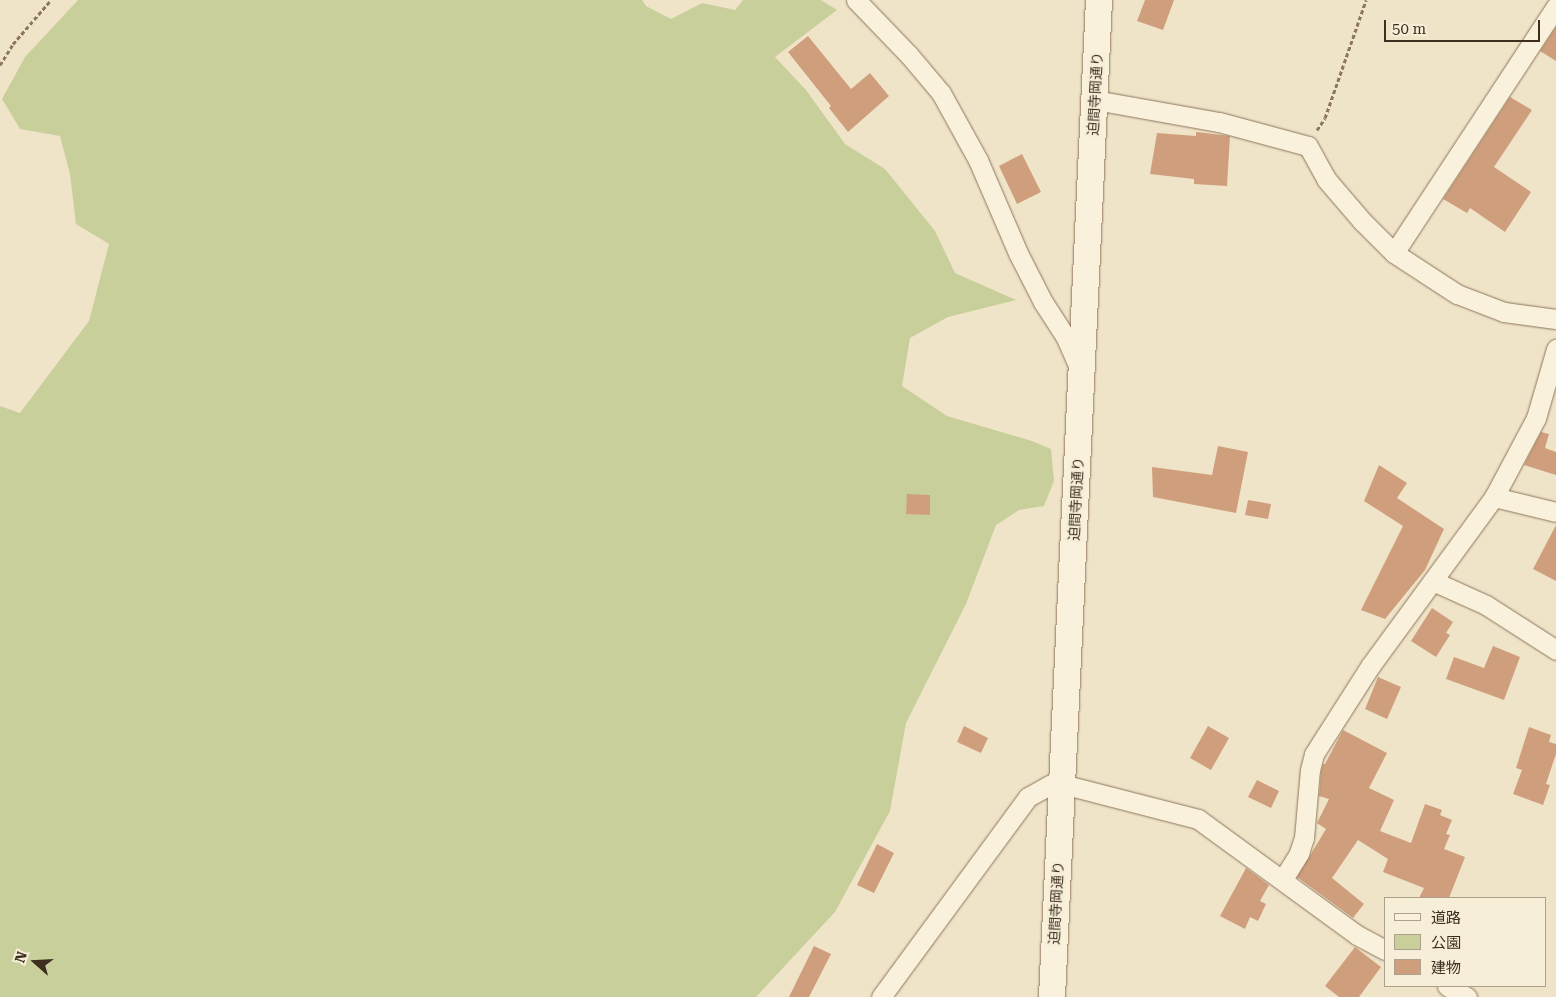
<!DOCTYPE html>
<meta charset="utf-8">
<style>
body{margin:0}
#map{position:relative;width:1556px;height:997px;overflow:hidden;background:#f0e4c8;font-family:"Roboto Serif","Noto Sans JP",serif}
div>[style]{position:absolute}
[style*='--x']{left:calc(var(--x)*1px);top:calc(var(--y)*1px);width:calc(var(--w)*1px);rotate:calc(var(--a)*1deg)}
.green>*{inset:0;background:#c9cf9b}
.building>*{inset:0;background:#cf9f7d}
.path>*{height:3px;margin-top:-1.5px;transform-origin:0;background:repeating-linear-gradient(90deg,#8d765c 0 4px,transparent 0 6.5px)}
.roads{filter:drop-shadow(0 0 1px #8d765c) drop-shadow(0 0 1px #8d765c)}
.street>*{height:19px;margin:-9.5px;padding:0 9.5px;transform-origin:9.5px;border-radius:9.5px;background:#faf1dc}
.secondary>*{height:26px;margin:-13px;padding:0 13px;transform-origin:13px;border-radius:13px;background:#faf1dc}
span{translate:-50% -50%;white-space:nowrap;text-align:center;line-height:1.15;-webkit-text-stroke:5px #f7eed8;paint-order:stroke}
.street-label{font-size:14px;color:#3d2e20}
.legend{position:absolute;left:1384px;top:897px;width:162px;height:90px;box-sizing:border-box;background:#f7eed8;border:1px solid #ada18e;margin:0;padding:6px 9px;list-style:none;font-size:15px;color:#3d2e20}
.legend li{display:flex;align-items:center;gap:10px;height:25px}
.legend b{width:25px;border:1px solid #ada18e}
.north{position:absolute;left:10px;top:937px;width:50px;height:50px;-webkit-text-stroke:4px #f7eed8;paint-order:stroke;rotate:289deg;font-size:14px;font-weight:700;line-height:20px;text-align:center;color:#3d2e20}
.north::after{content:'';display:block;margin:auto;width:18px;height:22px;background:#3d2e20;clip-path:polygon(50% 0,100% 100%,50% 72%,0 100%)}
.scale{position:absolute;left:1384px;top:20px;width:156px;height:22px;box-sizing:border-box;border:2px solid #3d2e20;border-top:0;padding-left:6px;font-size:15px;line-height:18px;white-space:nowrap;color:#3d2e20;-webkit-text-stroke:4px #f7eed8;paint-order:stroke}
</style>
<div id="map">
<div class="green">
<i style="clip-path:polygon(78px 0,642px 0,646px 6px,671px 19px,702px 3px,735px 10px,743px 0,821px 0,837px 10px,775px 57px,806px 90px,845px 144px,885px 169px,935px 231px,955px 273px,1016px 300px,948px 317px,910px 338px,902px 386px,947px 416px,1032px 441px,1051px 449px,1054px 481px,1044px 506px,1019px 510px,996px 525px,966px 604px,906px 723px,890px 811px,835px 912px,756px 997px,0 997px,0 406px,20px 413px,89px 321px,109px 244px,76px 224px,70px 174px,60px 136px,20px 129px,2px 99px,25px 57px)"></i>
</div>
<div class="building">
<i style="clip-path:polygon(1145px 0,1174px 0,1163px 30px,1137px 21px)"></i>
<i style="clip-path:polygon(1556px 27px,1556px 61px,1540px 51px)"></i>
<i style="clip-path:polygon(808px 36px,851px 89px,870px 73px,889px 96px,848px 132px,829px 108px,831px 106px,788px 52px)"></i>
<i style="clip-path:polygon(1510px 97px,1532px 110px,1494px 167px,1531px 192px,1505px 232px,1470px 208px,1467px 213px,1443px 199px)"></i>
<i style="clip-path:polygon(1196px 132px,1230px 136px,1227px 186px,1194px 184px,1194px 179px,1150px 174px,1157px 133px,1196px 136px)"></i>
<i style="clip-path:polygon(1022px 154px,1041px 192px,1017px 204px,999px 166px)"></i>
<i style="clip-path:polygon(1541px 432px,1549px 434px,1545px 448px,1556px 452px,1556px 475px,1524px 465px)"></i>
<i style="clip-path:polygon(1218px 446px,1248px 452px,1236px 513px,1153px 497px,1152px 467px,1212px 475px)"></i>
<i style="clip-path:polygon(1379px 465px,1407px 483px,1397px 498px,1444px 529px,1425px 570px,1385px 619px,1361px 610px,1403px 526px,1364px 501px)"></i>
<i style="clip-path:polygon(907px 494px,930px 495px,930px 515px,906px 514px)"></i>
<i style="clip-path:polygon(1248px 500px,1271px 504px,1268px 519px,1245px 515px)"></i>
<i style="clip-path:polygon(1556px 525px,1556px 581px,1533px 569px)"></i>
<i style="clip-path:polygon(1432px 608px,1453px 622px,1446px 633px,1450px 635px,1436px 657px,1411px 641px)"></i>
<i style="clip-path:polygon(1493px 646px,1520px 657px,1504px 700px,1446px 679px,1454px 657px,1484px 668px)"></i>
<i style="clip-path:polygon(1378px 677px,1401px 687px,1387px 719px,1365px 709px)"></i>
<i style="clip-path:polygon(964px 726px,988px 738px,981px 753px,957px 742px)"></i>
<i style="clip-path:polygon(1208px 726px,1229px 738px,1211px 770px,1190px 758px)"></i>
<i style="clip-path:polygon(1529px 727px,1551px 735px,1549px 742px,1556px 744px,1556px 754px,1546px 784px,1550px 785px,1543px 805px,1513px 794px,1522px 770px,1516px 768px)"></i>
<i style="clip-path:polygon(1343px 730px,1387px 753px,1369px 788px,1394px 800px,1380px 831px,1411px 843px,1425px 804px,1442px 810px,1440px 815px,1452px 820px,1446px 834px,1450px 835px,1444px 849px,1465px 857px,1449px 898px,1419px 898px,1424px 888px,1383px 872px,1388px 859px,1358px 840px,1332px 878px,1364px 904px,1353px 918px,1297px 877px,1326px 829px,1317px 823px,1329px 799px,1319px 796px,1321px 772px,1323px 764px,1325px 764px)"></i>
<i style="clip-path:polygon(1257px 780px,1279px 791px,1271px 808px,1248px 797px)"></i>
<i style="clip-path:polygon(877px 844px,894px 853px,874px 893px,857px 885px)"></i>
<i style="clip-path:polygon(1246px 868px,1269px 885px,1260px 901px,1266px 904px,1258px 921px,1250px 917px,1245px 929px,1220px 916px)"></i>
<i style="clip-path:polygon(814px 946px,831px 954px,809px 997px,789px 997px)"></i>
<i style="clip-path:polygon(1355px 947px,1381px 967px,1359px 997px,1339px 997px,1325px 986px)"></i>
</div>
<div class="path">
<i style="--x:0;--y:65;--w:25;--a:-58"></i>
<i style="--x:13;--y:44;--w:58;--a:-49.2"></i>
<i style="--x:1317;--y:130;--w:14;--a:-56"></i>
<i style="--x:1325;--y:118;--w:125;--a:-70.8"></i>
</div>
<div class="roads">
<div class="street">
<i style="--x:856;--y:0;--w:76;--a:46.1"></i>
<i style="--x:909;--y:55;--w:50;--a:49.9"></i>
<i style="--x:941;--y:93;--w:77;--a:61.1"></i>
<i style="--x:978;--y:160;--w:101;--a:66.7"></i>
<i style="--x:1018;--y:253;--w:55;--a:63"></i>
<i style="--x:1043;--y:302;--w:40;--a:57.1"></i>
<i style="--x:1065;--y:336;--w:37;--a:66"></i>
<i style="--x:1095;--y:100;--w:126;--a:10.1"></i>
<i style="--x:1219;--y:122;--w:92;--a:15.1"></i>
<i style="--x:1308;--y:146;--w:38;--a:61"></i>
<i style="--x:1326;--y:179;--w:55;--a:49.4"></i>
<i style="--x:1362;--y:221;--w:45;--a:45"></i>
<i style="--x:1394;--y:253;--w:75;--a:33.1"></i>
<i style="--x:1457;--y:294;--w:50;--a:21"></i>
<i style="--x:1504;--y:312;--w:52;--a:7.7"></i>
<i style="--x:1394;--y:253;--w:295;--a:-56.7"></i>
<i style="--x:1494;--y:497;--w:64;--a:13.6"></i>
<i style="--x:1433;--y:581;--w:58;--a:24.4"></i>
<i style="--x:1486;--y:605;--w:83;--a:32.7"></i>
<i style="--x:1283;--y:879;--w:31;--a:-58"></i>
<i style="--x:1299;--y:853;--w:16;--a:-72"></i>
<i style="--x:1304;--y:838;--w:68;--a:-85"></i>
<i style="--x:1310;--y:770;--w:16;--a:-76"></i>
<i style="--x:1314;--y:754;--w:106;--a:-57.4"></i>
<i style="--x:1371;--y:665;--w:208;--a:-53.8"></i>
<i style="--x:1494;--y:497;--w:89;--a:-62"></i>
<i style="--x:1536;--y:418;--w:72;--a:-73.8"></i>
<i style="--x:1447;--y:986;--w:23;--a:29"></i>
<i style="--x:881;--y:997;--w:248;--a:-53.7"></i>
<i style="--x:1028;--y:797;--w:25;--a:-29"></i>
<i style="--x:1050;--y:785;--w:12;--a:-5"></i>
<i style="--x:1062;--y:784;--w:140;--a:14.4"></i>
<i style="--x:1198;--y:819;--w:197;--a:36.1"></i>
<i style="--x:1357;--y:935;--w:32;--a:28"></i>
</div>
<div class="secondary">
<i style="--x:1052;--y:997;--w:998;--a:-87.3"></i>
</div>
</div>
<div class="street-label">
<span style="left:1095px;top:94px;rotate:-87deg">迫間寺岡通り</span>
<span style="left:1076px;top:499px;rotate:-87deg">迫間寺岡通り</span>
<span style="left:1056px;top:903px;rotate:-87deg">迫間寺岡通り</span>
</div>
<ul class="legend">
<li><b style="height:6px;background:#faf1dc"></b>道路</li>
<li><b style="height:14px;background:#c9cf9b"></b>公園</li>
<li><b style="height:14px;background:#cf9f7d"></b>建物</li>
</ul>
<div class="north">N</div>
<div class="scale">50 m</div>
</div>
